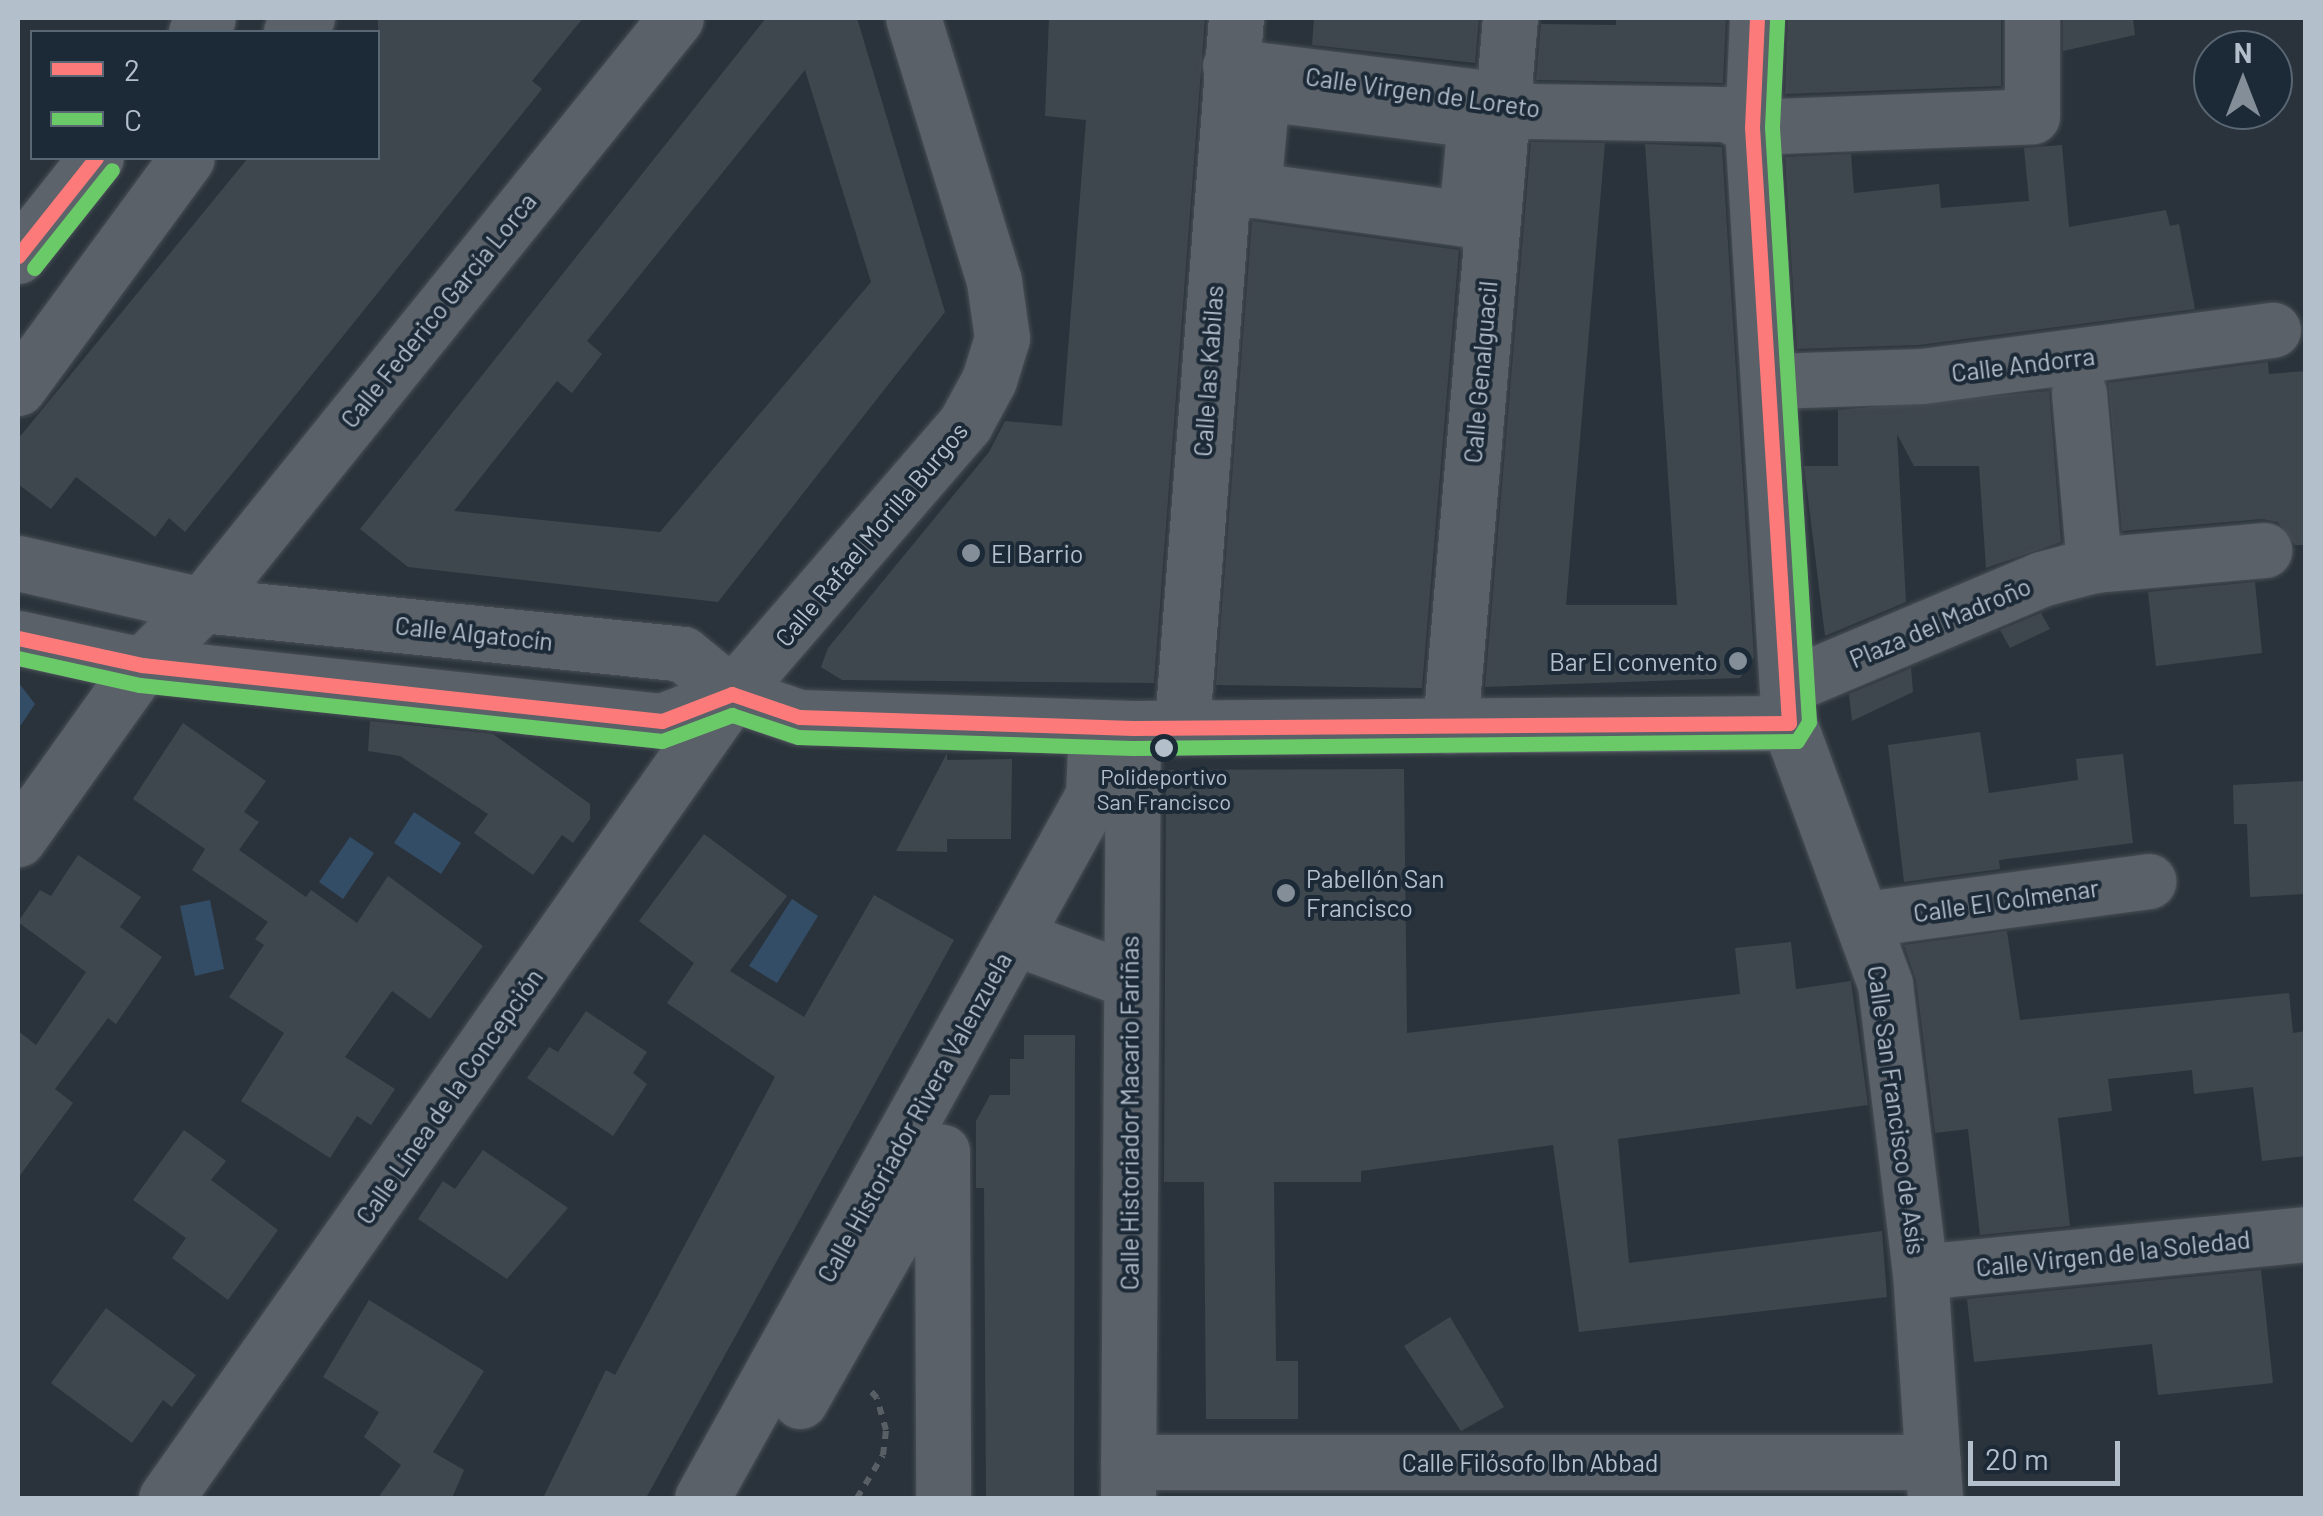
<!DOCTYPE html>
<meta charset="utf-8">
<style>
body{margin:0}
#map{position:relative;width:2323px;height:1516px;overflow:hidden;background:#2a333b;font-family:Barlow,sans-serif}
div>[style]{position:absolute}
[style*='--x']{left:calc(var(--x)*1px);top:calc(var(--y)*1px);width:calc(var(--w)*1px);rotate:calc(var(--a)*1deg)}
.water>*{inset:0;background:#344d67}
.building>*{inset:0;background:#3f474e}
.path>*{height:6px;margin-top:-3px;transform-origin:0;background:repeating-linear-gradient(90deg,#586066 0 8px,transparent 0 16px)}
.roads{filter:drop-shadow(0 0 2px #484f55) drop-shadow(0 0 2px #484f55)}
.minor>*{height:55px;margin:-27.5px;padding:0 27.5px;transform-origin:27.5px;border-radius:27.5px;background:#5b6168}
.major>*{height:55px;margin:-27.5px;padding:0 27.5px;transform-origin:27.5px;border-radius:27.5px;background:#5d636a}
.bus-1>*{height:15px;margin:-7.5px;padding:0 7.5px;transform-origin:7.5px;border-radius:7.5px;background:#fc7a7a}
.bus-2>*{height:15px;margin:-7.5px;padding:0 7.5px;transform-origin:7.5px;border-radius:7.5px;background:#6aca68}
.dots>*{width:28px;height:28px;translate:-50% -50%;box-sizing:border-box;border:5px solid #1c2a37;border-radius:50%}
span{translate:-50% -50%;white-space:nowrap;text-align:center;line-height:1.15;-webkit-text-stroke:8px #1c2a37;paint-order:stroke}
.bus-label{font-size:22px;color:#b4bfcc}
.street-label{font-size:25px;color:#b4bfcc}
.poi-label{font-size:25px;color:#b4bfcc}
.left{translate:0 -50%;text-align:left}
.right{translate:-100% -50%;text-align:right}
.frame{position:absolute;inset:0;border:20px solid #b4bfcc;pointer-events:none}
.legend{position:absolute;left:30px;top:30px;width:350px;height:130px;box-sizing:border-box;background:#1c2a37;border:2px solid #596673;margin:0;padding:12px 18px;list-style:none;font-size:30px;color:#b4bfcc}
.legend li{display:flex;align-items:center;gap:20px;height:50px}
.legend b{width:50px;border:2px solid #596673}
.north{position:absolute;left:2193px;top:30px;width:100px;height:100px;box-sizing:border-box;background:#1c2a37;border:2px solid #596673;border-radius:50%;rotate:0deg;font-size:28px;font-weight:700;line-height:40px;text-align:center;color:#b4bfcc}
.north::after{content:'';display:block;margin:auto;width:35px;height:45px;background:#848e99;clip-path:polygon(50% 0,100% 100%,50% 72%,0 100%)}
.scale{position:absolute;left:1968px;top:1441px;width:152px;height:45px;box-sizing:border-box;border:5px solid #b4bfcc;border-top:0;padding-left:12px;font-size:30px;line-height:35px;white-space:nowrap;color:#b4bfcc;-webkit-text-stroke:8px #1c2a37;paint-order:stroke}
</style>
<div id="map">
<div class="water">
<i style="clip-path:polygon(18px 682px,35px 704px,21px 725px,18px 725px)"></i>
<i style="clip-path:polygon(414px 812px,461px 843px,441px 874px,394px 843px)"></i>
<i style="clip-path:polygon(350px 837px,374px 853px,343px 899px,319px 882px)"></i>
<i style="clip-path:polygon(792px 899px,818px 916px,777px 983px,749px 966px)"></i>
<i style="clip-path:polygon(210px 900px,224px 969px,195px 976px,180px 906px)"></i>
</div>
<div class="building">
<i style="clip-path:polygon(378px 18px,583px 18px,532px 81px,542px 89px,185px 532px,169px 518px,155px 537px,76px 477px,51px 509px,18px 484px,18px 439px,248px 158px,378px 158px)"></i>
<i style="clip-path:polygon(evenodd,766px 18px,857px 18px,945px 312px,718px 602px,408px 567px,360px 529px,766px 18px,805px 70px,871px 282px,660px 532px,454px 511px,557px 381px,572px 393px,602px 354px,587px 341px,805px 70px)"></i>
<i style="clip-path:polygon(1049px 18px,1205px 18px,1154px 683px,842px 680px,821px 667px,828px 648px,989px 452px,1005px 421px,1062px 426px,1086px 120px,1045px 116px)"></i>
<i style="clip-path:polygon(1314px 18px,1479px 18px,1475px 63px,1312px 45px)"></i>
<i style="clip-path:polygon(1616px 18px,1726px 18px,1723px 83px,1536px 80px,1541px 24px,1616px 25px)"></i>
<i style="clip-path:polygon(1788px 18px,2001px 18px,2001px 86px,1785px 94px)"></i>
<i style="clip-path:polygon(2063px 18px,2133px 18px,2135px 35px,2063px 51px)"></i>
<i style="clip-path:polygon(1531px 142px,1605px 143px,1566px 605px,1677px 605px,1645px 144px,1722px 147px,1754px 657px,1740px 678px,1485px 687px)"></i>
<i style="clip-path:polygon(2062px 145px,2069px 227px,2166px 210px,2170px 226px,2179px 224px,2195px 309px,1919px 345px,1797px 349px,1785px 157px,1851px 154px,1854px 193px,1939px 184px,1941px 208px,2029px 201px,2024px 148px)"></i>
<i style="clip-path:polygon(1252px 221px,1459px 250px,1422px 688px,1216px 685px)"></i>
<i style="clip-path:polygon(2268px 362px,2269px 374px,2306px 371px,2306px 545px,2295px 545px,2278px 522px,2262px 519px,2122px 531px,2108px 383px)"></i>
<i style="clip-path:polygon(2049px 391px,2061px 542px,1986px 568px,1979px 466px,1914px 466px,1897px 434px,1906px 602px,1825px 636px,1804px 466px,1838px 466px,1838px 410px)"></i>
<i style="clip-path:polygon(2255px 582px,2262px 653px,2156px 666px,2148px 592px)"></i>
<i style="clip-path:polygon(2041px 613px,2050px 629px,2010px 648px,2000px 630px)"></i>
<i style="clip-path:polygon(1911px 668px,1913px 692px,1852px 721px,1849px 694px)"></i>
<i style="clip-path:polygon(370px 721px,493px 734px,590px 804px,590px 819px,573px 843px,562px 835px,533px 875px,474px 833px,488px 814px,400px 756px,368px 751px)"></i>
<i style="clip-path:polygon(183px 723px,266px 781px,244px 812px,259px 822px,239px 850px,306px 897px,311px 890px,357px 923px,388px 876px,483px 946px,430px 1019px,392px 991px,345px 1057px,395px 1089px,371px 1125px,357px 1116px,330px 1158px,241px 1101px,284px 1033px,229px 997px,264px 945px,255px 939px,268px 922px,192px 870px,205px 849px,133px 799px)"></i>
<i style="clip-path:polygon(1980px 732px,1989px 793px,2078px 780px,2076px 759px,2123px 754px,2133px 843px,1999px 860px,2000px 869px,1904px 882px,1888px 745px)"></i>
<i style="clip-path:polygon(947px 753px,947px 760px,1012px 759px,1011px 839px,947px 839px,947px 852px,896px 851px)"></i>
<i style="clip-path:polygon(1404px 769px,1407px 1033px,1740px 994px,1735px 948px,1791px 942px,1796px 989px,1851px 981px,1868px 1105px,1618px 1139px,1629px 1263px,1882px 1231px,1887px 1297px,1579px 1332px,1553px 1145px,1361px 1171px,1361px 1182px,1274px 1182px,1276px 1361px,1298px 1361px,1298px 1419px,1206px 1419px,1204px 1182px,1164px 1182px,1166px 770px)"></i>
<i style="clip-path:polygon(2306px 781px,2306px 894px,2250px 897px,2247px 824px,2234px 824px,2233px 785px)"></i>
<i style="clip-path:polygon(704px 834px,787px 896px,730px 971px,804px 1017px,874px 895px,954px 940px,646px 1498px,543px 1498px,606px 1370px,615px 1375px,775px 1077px,667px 1003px,694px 963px,639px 921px)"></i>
<i style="clip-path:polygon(78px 855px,141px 897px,120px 927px,162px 957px,116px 1024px,108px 1018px,55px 1089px,73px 1103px,18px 1178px,18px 1031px,36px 1045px,86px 972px,18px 922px,40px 890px,51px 896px)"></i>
<i style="clip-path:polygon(2007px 931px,2020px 1020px,2289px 993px,2293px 1033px,2306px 1031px,2306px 1156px,2262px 1161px,2253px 1087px,2194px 1094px,2192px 1070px,2108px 1079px,2112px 1111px,2058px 1118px,2070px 1226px,1980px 1235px,1968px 1129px,1935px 1133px,1916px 980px,1904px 945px)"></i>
<i style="clip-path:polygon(586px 1011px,647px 1052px,633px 1073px,647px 1084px,613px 1136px,527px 1078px,549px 1047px,558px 1052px)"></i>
<i style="clip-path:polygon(1024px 1035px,1075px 1035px,1074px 1498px,986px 1498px,984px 1188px,976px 1188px,976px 1121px,990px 1095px,1010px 1095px,1010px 1059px,1024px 1059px)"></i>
<i style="clip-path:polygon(184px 1130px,226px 1161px,211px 1180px,278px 1230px,228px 1300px,172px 1258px,186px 1238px,133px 1200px)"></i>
<i style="clip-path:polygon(483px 1150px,568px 1208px,507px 1279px,418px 1219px,443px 1181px,455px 1189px)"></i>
<i style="clip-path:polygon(2261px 1270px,2273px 1383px,2158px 1395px,2152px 1344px,1974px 1362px,1967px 1299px)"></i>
<i style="clip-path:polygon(369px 1300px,484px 1371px,433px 1452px,464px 1470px,452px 1498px,378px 1498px,401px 1465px,364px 1437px,379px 1412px,323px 1377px)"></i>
<i style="clip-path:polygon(106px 1308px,196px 1375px,172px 1407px,163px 1400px,132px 1443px,51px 1383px)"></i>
<i style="clip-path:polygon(1450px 1317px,1504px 1407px,1461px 1431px,1404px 1346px)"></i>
</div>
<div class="path">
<i style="--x:857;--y:1498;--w:50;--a:-58.8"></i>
<i style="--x:883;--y:1455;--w:25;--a:-83"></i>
<i style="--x:886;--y:1430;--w:33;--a:-106"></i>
<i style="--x:877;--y:1398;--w:15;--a:-132"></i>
</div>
<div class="roads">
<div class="minor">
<i style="--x:1757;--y:18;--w:109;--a:92.6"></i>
<i style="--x:1752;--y:127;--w:597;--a:86.45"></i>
<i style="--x:1789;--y:723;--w:278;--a:69.8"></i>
<i style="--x:1885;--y:984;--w:290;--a:83.1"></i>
<i style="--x:1920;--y:1272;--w:226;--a:86.2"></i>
<i style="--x:291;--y:32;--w:21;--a:-41"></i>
<i style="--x:1230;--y:66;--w:274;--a:7.1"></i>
<i style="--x:1502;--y:100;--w:28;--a:23"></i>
<i style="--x:1528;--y:111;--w:199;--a:0.9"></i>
<i style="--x:1727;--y:114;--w:28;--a:27"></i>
<i style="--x:1752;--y:127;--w:280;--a:-2.2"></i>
<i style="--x:2032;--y:116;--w:98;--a:-90"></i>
<i style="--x:1262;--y:93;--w:215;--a:7.2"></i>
<i style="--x:1475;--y:120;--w:99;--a:95.2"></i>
<i style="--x:1466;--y:219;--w:215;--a:-172.2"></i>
<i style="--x:1253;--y:190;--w:97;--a:-84.7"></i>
<i style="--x:1771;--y:381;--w:151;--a:-1.9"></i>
<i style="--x:1922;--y:376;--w:354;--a:-7.5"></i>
<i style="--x:18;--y:388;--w:285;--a:-53.7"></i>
<i style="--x:2079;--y:393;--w:173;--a:85"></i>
<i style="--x:18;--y:563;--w:189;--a:12.9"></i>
<i style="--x:202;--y:605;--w:483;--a:5.8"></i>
<i style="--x:683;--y:654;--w:63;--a:39.2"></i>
<i style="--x:732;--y:694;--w:71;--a:18.9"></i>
<i style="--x:799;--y:717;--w:334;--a:1.9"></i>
<i style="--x:1133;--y:728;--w:656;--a:-0.44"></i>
<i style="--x:18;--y:638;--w:127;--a:12.3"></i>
<i style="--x:142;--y:665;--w:523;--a:6.15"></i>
<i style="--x:662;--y:721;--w:75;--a:-21.1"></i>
<i style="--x:1788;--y:686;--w:275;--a:-22.9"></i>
<i style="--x:2041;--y:579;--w:55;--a:-14.8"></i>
<i style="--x:2094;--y:565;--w:171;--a:-5"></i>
<i style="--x:1182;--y:724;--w:708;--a:-85.63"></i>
<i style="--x:1450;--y:726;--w:711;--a:-85.16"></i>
<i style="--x:18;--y:839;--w:214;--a:-54.5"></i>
<i style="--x:142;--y:665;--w:85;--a:-45"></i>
<i style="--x:202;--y:605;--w:754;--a:-51.08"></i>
<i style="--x:1864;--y:919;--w:287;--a:-7.6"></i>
<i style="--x:1014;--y:937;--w:123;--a:20.5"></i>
<i style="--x:942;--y:1155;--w:343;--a:89.8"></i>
<i style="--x:1920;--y:1272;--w:388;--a:-5.6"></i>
<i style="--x:800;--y:1401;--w:287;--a:-60.3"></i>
<i style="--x:1128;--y:1462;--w:805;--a:0"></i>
<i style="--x:166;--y:1498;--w:983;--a:-54.86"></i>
<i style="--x:732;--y:694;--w:357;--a:-49.2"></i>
<i style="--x:965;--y:424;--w:50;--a:-61.4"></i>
<i style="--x:989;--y:380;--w:44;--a:-72.8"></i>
<i style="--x:1002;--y:338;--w:58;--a:-98"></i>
<i style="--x:994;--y:281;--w:275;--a:-107.1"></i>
<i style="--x:702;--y:1498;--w:804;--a:-60.92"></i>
<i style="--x:1093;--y:795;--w:68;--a:-87.5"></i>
<i style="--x:1128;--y:1498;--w:770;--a:-89.63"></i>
</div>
<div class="major">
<i style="--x:196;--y:32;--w:18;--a:-49"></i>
<i style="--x:18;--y:256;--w:125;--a:-51.5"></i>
</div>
</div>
<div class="bus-1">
<i style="--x:1757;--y:18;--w:109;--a:92.6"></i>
<i style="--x:1752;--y:127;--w:597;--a:86.45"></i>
<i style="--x:18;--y:256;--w:125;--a:-51.5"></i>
<i style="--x:18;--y:638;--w:127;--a:12.3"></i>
<i style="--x:142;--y:665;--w:523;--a:6.15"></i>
<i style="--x:662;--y:721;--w:75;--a:-21.1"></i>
<i style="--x:732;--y:694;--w:71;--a:18.9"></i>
<i style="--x:799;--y:717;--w:334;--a:1.9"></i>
<i style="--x:1133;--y:728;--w:656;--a:-0.44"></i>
</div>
<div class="bus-2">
<i style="--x:34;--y:268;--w:125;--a:-51.5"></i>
<i style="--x:18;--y:658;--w:125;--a:12.5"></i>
<i style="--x:140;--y:685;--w:525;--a:6.12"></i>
<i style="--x:662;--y:741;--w:75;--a:-20.4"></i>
<i style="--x:732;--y:715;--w:70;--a:18.4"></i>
<i style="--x:798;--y:737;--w:334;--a:1.9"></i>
<i style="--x:1132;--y:748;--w:665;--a:-0.6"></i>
<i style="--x:1797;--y:741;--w:22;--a:-58"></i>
<i style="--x:1809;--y:722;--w:596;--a:-93.56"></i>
<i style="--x:1772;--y:127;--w:108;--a:-87.3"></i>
</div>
<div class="dots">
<i style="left:971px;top:553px;background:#848e99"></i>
<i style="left:1738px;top:661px;background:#848e99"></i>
<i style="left:1164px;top:748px;background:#b4bfcc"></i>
<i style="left:1286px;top:893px;background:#848e99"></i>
</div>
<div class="bus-label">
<span style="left:1164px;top:789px">Polideportivo<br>San Francisco</span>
</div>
<div class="street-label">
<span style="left:1423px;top:92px;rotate:8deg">Calle Virgen de Loreto</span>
<span style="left:438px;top:310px;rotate:-51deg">Calle Federico García Lorca</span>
<span style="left:2023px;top:364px;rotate:-7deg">Calle Andorra</span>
<span style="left:1208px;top:371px;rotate:-86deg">Calle las Kabilas</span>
<span style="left:1480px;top:372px;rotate:-85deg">Calle Genalguacil</span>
<span style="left:871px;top:534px;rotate:-50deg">Calle Rafael Morilla Burgos</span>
<span style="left:1940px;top:622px;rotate:-23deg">Plaza del Madroño</span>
<span style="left:474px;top:633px;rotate:6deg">Calle Algatocín</span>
<span style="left:2006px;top:900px;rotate:-8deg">Calle El Colmenar</span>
<span style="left:449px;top:1096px;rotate:-55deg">Calle Línea de la Concepción</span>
<span style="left:1897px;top:1110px;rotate:82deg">Calle San Francisco de Asís</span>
<span style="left:1129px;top:1113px;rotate:-90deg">Calle Historiador Macario Fariñas</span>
<span style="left:914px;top:1117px;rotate:-61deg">Calle Historiador Rivera Valenzuela</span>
<span style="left:2113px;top:1253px;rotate:-6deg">Calle Virgen de la Soledad</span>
<span style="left:1530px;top:1462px">Calle Filósofo Ibn Abbad</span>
</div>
<div class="poi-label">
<span class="left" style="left:991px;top:553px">El Barrio</span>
<span class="right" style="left:1718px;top:661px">Bar El convento</span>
<span class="left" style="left:1306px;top:893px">Pabellón San<br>Francisco</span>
</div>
<div class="frame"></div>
<ul class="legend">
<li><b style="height:12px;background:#fc7a7a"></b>2</li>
<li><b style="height:12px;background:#6aca68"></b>C</li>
</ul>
<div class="north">N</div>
<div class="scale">20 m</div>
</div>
